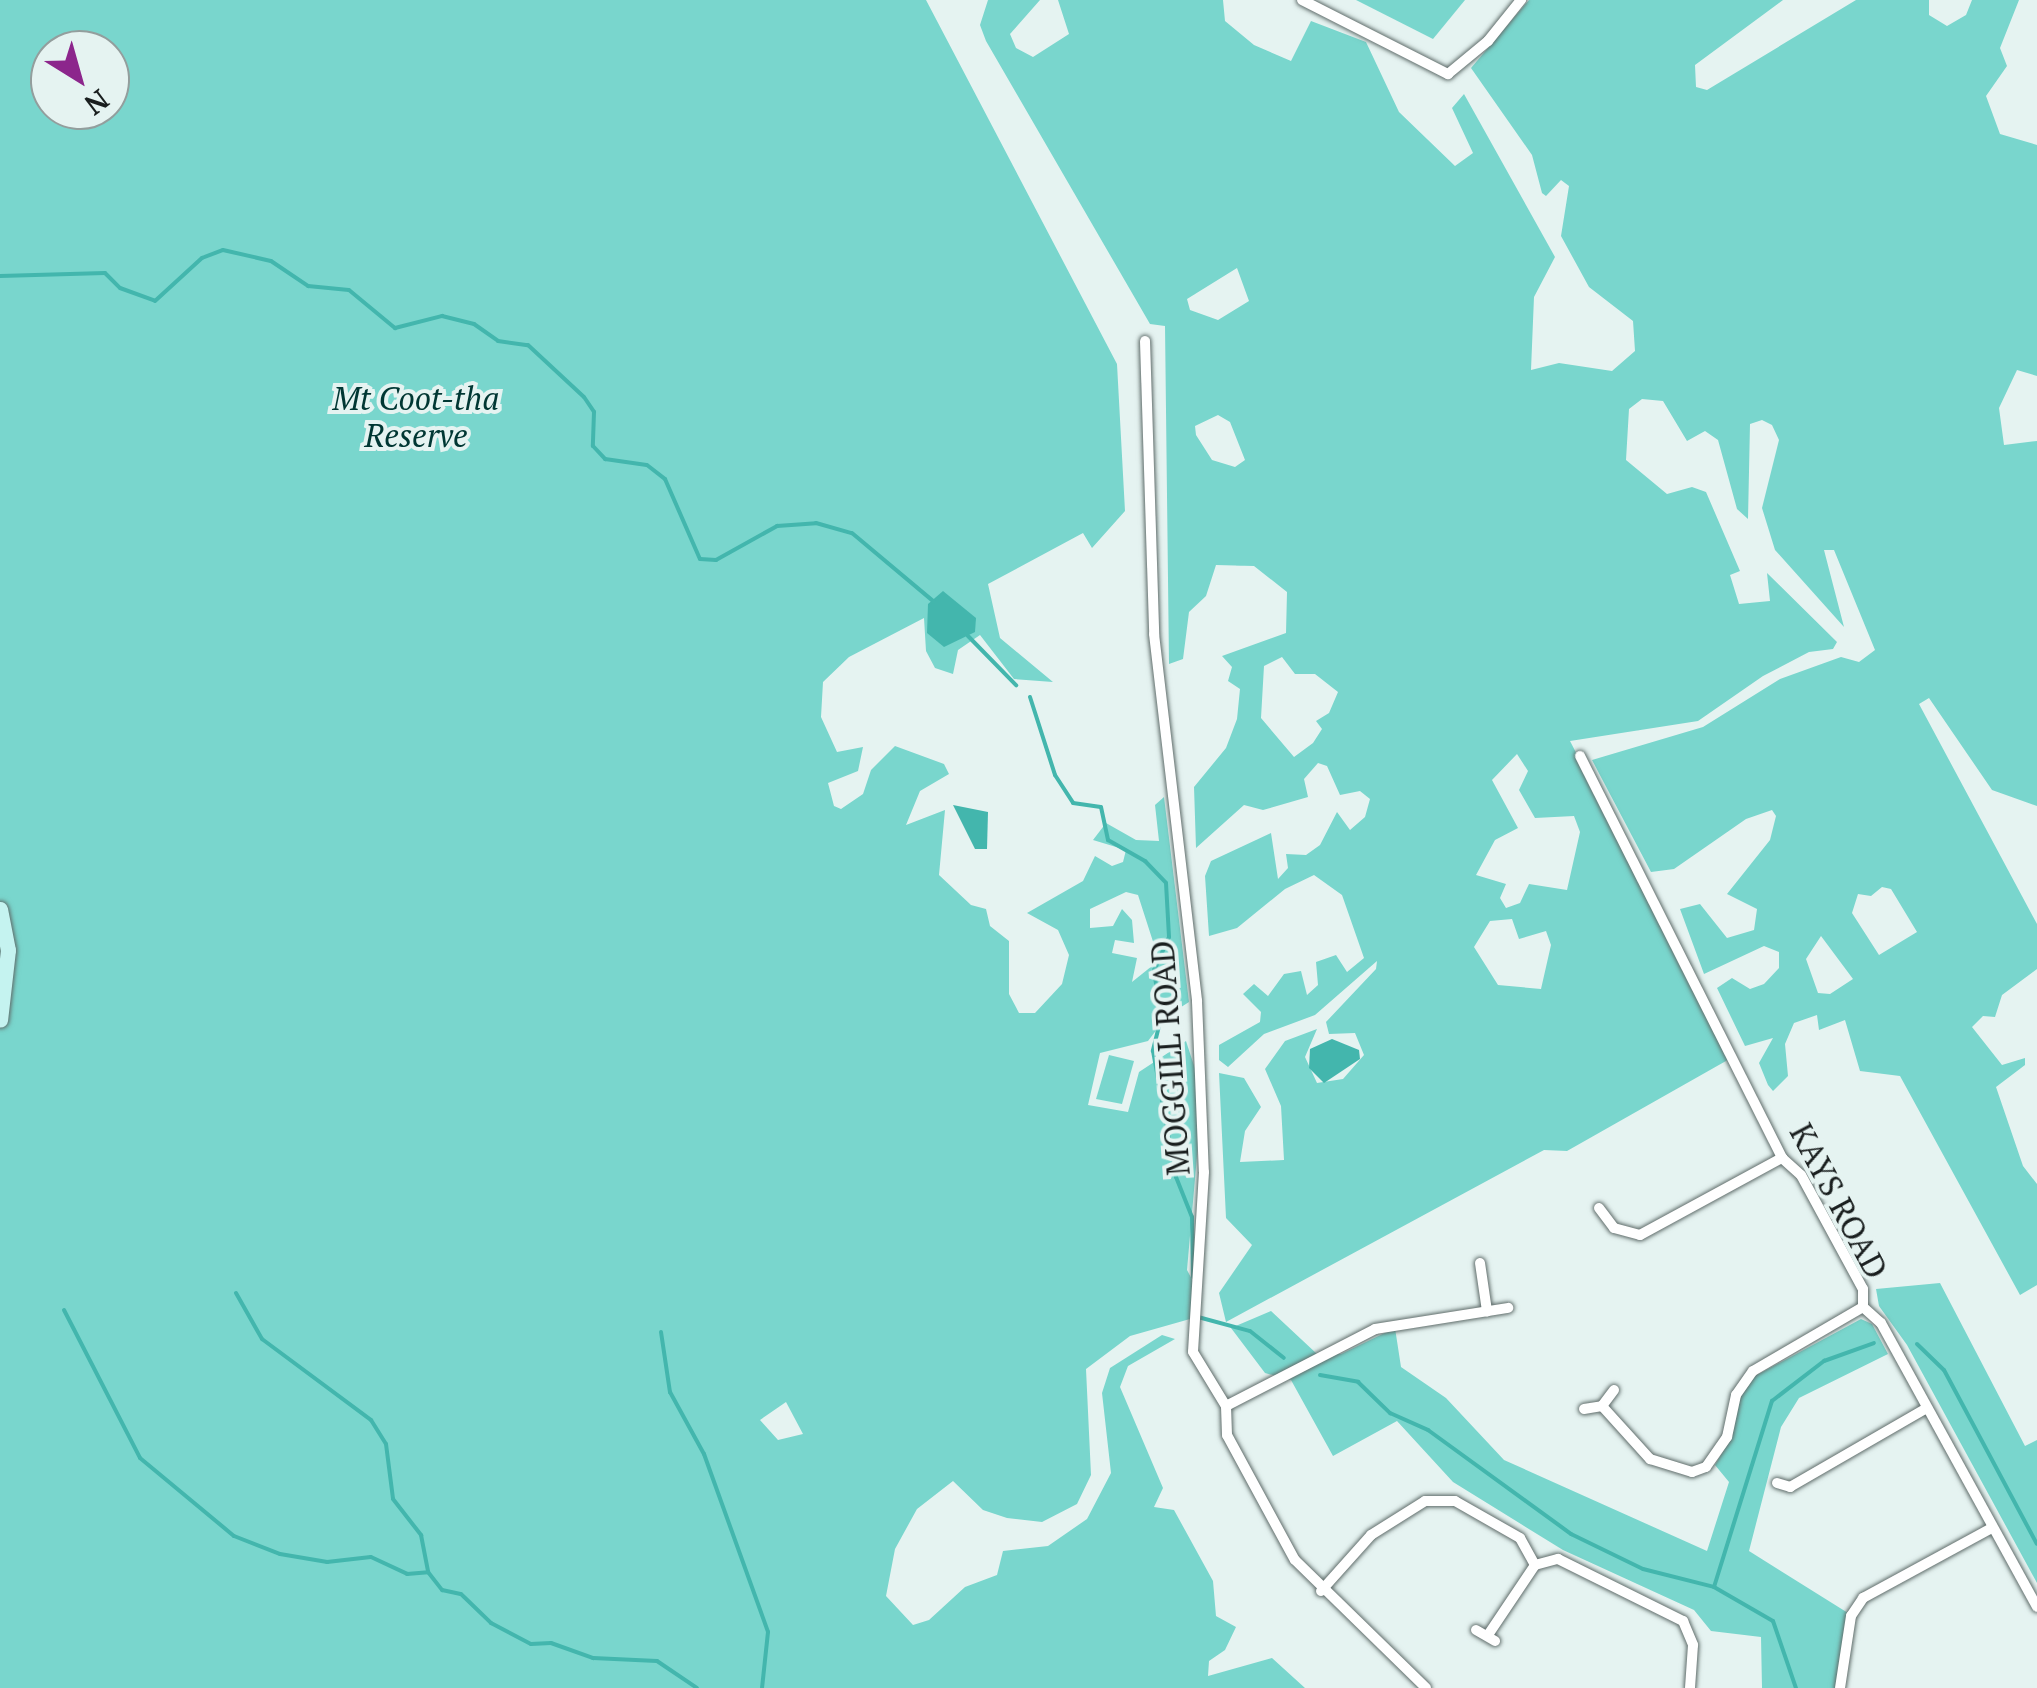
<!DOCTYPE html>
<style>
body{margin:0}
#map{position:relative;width:2037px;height:1688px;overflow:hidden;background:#e5f3f1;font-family:"PT Serif",serif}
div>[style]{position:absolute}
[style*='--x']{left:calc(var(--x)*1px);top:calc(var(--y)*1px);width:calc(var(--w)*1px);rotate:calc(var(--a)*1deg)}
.green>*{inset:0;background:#79d6cd}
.water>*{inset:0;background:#43b6ad}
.stream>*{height:4px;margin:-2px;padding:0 2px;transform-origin:2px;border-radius:2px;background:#43b6ad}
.roads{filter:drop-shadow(0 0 2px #606d6b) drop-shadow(0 0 2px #606d6b)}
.minor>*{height:10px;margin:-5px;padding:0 5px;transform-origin:5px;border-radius:5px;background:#fff}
.secondary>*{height:15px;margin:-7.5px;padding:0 7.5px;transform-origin:7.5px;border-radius:7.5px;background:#c5f3f0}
span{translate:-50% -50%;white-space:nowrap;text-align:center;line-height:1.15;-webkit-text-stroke:8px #e5f3f1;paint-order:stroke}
.park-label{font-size:32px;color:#003733;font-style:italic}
.street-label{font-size:32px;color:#191e1e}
.north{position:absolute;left:30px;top:30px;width:100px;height:100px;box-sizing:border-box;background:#e5f3f1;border:2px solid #939e9d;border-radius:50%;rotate:143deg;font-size:28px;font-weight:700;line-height:40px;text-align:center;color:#191e1e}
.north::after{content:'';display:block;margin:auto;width:35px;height:45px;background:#8c268c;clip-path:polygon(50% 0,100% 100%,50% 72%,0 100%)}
</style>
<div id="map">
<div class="green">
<i style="clip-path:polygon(evenodd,0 0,926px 0,1117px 364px,1125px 511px,1092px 548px,1083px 533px,988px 584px,1000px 638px,1053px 682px,1014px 679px,980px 635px,958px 650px,953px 674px,935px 668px,926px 651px,924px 618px,849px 657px,823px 682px,821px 717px,837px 752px,863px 747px,858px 771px,828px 783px,834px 806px,841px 809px,863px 794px,871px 770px,895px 746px,944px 764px,949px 774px,920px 791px,906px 825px,945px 810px,939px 875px,971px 905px,986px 909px,990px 926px,1009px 941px,1009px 994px,1019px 1013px,1035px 1013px,1062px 984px,1069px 955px,1058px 930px,1027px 913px,1083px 881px,1095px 856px,1112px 866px,1123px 862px,1126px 850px,1093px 840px,1106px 823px,1136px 840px,1159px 841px,1155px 805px,1164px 797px,1189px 1002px,1167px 1016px,1148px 1041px,1100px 1053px,1088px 1105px,1128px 1112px,1139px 1072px,1186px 1041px,1199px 1081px,1199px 1133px,1187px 1270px,1195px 1285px,1190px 1319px,1130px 1336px,1086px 1369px,1091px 1475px,1077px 1504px,1042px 1522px,1007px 1518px,983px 1510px,953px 1481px,917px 1509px,895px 1549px,886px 1596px,913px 1625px,929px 1620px,965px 1587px,997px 1575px,1003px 1551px,1048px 1546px,1087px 1519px,1111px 1473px,1102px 1393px,1110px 1368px,1162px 1335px,1175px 1339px,1128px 1366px,1120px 1387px,1163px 1488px,1154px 1507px,1174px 1510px,1213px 1581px,1216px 1616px,1236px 1627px,1225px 1650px,1209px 1661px,1208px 1676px,1272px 1658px,1305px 1688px,0 1688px,0 0,50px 50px,110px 50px,110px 110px,50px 110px,50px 50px,0 0,1126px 892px,1138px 895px,1157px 954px,1157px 962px,1132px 982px,1137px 958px,1112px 953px,1115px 940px,1134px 943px,1132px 920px,1122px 909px,1113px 926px,1090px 928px,1090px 909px,1126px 892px,0 0,786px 1402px,803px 1434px,778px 1440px,760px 1420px,786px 1402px)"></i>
<i style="clip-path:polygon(evenodd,988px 0,1040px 0,1010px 34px,1016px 48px,1033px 57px,1069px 34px,1058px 0,1223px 0,1225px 21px,1254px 45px,1291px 61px,1311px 21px,1366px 42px,1399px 112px,1455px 166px,1473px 153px,1452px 108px,1464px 94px,1555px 257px,1534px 297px,1531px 370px,1559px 363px,1612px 371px,1635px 351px,1633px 321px,1589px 287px,1561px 236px,1569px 186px,1561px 180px,1546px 196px,1542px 193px,1532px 155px,1471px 68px,1529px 0,1783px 0,1695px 65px,1696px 87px,1707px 90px,1856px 0,1929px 0,1929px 15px,1947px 26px,1966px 15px,1972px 0,2019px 0,2000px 48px,2007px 66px,1986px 96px,2000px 134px,2037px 145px,2037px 376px,2017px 370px,1999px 408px,2004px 445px,2037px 441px,2037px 806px,1992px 790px,1929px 698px,1919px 704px,2037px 924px,2037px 969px,2002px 995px,1995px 1017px,1983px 1016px,1972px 1027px,2002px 1065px,2025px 1058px,2025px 1065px,1996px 1087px,2023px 1166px,2037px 1184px,2037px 1285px,2020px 1295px,1900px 1076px,1860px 1071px,1845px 1020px,1819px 1030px,1817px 1015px,1794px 1023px,1785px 1044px,1788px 1076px,1773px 1091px,1768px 1085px,1759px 1063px,1773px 1038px,1745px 1046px,1717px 988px,1732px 978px,1750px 989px,1764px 984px,1779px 968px,1779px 952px,1764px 946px,1704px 974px,1680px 909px,1700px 904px,1727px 938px,1754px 930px,1757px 909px,1727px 894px,1770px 840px,1776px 816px,1772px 810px,1746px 819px,1674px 869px,1651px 872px,1592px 760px,1703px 727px,1780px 679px,1841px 657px,1859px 662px,1875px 650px,1834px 550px,1824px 550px,1844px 627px,1775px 550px,1762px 508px,1779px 440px,1772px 425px,1762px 420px,1750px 424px,1748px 519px,1737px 509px,1718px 440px,1705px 431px,1687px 441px,1663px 401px,1642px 399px,1629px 409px,1626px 460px,1667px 494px,1692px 487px,1706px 492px,1740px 571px,1730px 575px,1739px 604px,1770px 601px,1767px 573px,1837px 642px,1833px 649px,1809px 652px,1763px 676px,1698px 721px,1570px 741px,1733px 1057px,1567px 1151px,1544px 1150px,1226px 1322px,1219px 1293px,1252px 1245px,1226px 1218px,1219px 1073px,1244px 1078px,1261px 1107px,1245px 1131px,1240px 1162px,1284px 1160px,1281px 1106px,1265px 1069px,1285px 1041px,1317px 1029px,1305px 1057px,1317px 1083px,1343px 1079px,1364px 1055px,1355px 1033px,1329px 1034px,1326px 1022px,1376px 969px,1377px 961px,1315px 1015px,1264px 1034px,1228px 1067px,1219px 1060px,1219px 1045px,1260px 1022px,1261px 1012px,1243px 994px,1254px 984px,1268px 996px,1284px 974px,1301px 971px,1307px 995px,1318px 985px,1316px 962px,1336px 955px,1347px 972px,1364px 958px,1342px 895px,1314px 875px,1285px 889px,1237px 928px,1209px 936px,1205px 876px,1211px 861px,1271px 833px,1278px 879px,1288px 868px,1286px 854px,1306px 855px,1320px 845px,1337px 812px,1350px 830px,1365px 817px,1370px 799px,1360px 791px,1340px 795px,1327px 766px,1318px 763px,1304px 779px,1308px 797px,1263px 810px,1244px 805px,1196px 848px,1194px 787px,1226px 748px,1237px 719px,1240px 689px,1228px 681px,1232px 667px,1222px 656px,1286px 633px,1287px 592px,1254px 566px,1216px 565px,1206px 596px,1189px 612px,1183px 659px,1169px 664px,1165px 326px,1150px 324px,986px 41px,980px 25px,988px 0,1237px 268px,1249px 301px,1218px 320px,1190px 310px,1187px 299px,1237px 268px,988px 0,1218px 415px,1230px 422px,1245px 460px,1235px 467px,1212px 460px,1196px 435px,1195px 426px,1218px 415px,988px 0,1282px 657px,1295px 674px,1315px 674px,1338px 692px,1329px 713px,1316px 721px,1322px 729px,1313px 743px,1294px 757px,1261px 718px,1264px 666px,1282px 657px,988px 0,1517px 754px,1528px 771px,1519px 790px,1535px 818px,1574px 816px,1580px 832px,1567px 890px,1529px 884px,1520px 903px,1506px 908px,1500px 898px,1506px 884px,1476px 875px,1495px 840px,1518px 828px,1492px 780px,1517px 754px,988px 0,1882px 887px,1891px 889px,1917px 932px,1879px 955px,1852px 913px,1858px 894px,1871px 896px,1882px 887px,988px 0,1512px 919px,1519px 939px,1546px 931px,1551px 945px,1541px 989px,1498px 985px,1474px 947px,1490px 921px,1512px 919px,988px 0,1821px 936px,1853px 979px,1830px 994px,1818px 993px,1806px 959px,1821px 936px)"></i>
<i style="clip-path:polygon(1356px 0,1465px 0,1433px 39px)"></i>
<i style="clip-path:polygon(1109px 1055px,1134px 1061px,1122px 1104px,1096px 1099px)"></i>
<i style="clip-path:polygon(1940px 1283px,2025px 1446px,2037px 1440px,2037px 1583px,1907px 1345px,1879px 1306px,1876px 1289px)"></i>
<i style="clip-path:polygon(1271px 1311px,1317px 1354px,1341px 1354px,1395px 1328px,1401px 1367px,1446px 1398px,1504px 1460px,1707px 1551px,1729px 1482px,1715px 1465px,1732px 1436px,1740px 1397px,1755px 1376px,1861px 1319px,1872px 1324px,1888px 1354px,1799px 1398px,1781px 1427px,1749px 1551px,1848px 1613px,1838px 1688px,1762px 1688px,1761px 1637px,1711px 1631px,1694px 1610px,1563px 1550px,1453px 1482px,1397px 1421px,1333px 1456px,1291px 1380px,1265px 1373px,1231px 1328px)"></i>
</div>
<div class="water">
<i style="clip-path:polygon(943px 591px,976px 618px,975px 632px,944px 647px,927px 633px,928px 604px)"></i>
<i style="clip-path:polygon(953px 805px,988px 812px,987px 849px,975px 849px)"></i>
<i style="clip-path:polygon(1332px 1039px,1359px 1050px,1360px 1059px,1324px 1083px,1309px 1068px,1310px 1049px)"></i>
</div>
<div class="stream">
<i style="--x:0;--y:276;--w:105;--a:-1.6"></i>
<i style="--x:105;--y:273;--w:21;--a:45"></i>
<i style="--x:120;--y:288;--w:37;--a:20"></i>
<i style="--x:155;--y:301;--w:64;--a:-42.5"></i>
<i style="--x:202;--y:258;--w:22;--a:-21"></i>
<i style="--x:223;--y:250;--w:49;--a:12.9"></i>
<i style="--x:271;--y:261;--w:45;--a:34"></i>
<i style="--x:308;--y:286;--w:41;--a:5.6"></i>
<i style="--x:349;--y:290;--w:60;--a:39.6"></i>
<i style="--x:395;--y:328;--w:49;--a:-14.3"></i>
<i style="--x:442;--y:316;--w:33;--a:14"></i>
<i style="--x:474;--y:324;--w:29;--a:35"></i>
<i style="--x:498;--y:341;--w:30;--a:8"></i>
<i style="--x:528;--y:345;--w:76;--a:42.9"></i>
<i style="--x:584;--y:397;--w:18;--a:56"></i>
<i style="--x:594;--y:412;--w:34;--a:92"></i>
<i style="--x:593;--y:446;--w:18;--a:47"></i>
<i style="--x:605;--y:459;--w:42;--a:8.1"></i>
<i style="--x:647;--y:465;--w:23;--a:38"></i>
<i style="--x:665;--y:479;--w:87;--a:66.4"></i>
<i style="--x:700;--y:559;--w:16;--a:4"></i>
<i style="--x:716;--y:560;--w:70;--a:-29.1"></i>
<i style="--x:777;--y:526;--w:39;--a:-4"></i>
<i style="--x:816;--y:523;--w:37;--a:16"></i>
<i style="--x:852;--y:533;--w:106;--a:40"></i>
<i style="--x:968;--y:636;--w:69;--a:45.6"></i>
<i style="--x:1030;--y:697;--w:82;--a:72.2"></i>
<i style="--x:1055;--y:775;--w:33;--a:57"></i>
<i style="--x:1073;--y:803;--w:28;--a:8"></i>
<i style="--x:1101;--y:807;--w:34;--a:78"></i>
<i style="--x:1108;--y:840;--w:43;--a:29.6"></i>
<i style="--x:1145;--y:861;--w:30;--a:46"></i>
<i style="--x:1166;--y:883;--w:54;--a:86.8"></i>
<i style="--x:1169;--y:937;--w:36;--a:114"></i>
<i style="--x:1154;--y:970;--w:49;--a:81.7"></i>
<i style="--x:1161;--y:1018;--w:34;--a:104"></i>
<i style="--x:1153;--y:1051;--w:128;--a:79.7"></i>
<i style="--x:1176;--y:1177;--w:43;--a:68.2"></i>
<i style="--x:1192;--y:1217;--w:60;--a:89"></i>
<i style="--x:236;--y:1293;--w:53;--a:60.5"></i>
<i style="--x:262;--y:1339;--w:136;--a:36.6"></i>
<i style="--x:371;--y:1420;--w:28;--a:58"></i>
<i style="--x:386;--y:1444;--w:55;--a:82.7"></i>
<i style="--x:393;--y:1499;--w:46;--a:52.1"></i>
<i style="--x:421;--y:1535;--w:38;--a:79"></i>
<i style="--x:428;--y:1572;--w:23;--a:52"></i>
<i style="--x:442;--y:1590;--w:19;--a:12"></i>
<i style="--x:461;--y:1594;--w:42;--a:44"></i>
<i style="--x:491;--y:1623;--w:45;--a:27.7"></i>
<i style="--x:531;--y:1644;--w:20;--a:-3"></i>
<i style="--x:551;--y:1643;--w:45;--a:19.7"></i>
<i style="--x:593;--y:1658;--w:64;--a:2.7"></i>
<i style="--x:657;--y:1661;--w:48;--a:34"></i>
<i style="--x:64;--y:1310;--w:166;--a:62.8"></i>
<i style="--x:140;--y:1458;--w:122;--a:39.7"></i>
<i style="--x:234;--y:1536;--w:49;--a:21.4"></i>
<i style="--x:280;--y:1554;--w:48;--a:9.7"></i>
<i style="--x:327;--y:1562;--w:44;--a:-6.5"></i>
<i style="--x:371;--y:1557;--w:40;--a:25"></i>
<i style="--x:407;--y:1574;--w:21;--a:-5"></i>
<i style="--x:1198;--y:1317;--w:54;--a:15.1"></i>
<i style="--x:1250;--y:1331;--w:43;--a:38.5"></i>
<i style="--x:661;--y:1332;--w:61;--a:81.5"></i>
<i style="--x:670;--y:1392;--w:71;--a:61.3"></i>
<i style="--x:704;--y:1454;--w:189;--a:70.2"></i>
<i style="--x:768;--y:1632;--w:56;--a:96.1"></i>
<i style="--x:1917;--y:1344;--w:37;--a:44"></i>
<i style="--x:1944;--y:1370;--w:197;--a:61.9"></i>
<i style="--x:1320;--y:1375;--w:39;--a:10"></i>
<i style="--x:1358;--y:1382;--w:45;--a:44.1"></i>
<i style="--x:1390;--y:1413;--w:42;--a:24.1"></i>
<i style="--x:1428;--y:1430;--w:177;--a:36"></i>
<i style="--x:1571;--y:1534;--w:80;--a:25.9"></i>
<i style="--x:1643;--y:1569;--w:73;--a:14.2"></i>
<i style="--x:1714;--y:1587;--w:68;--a:30"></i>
<i style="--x:1773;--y:1621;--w:71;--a:71.1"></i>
<i style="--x:1714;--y:1587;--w:195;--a:-72.7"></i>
<i style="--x:1772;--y:1401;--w:66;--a:-37.6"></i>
<i style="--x:1824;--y:1361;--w:53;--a:-19.8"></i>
</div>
<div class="roads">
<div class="minor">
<i style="--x:1302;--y:0;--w:164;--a:26.9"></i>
<i style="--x:1448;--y:74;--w:52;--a:-39.5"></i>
<i style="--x:1488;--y:41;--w:53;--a:-51.2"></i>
<i style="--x:1145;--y:341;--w:293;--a:88.2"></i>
<i style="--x:1154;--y:634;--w:370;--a:83.3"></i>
<i style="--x:1197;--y:1001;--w:171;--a:87.7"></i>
<i style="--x:1204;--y:1172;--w:180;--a:93.5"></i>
<i style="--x:1193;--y:1352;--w:63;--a:58.6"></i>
<i style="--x:1580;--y:756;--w:450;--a:63.3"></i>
<i style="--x:1782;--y:1158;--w:25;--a:42"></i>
<i style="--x:1801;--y:1175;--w:130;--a:61.5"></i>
<i style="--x:1863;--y:1289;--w:18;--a:90"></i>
<i style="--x:1599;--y:1208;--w:25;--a:53"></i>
<i style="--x:1614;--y:1228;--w:27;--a:15"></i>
<i style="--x:1640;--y:1235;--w:162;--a:-28.5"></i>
<i style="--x:1480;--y:1263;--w:49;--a:81.7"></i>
<i style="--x:1863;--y:1307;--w:24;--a:42"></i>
<i style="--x:1881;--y:1323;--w:324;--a:61.2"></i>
<i style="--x:1226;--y:1406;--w:29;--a:88"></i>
<i style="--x:1227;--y:1435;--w:142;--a:61.5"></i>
<i style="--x:1295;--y:1560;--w:183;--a:44.3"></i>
<i style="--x:1226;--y:1406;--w:168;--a:-27.3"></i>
<i style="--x:1375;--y:1329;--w:135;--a:-9"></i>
<i style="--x:1602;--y:1406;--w:72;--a:47.8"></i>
<i style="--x:1650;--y:1459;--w:44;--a:17.2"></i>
<i style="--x:1692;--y:1472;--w:15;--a:-20"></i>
<i style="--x:1706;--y:1467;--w:37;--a:-55"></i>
<i style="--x:1727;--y:1437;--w:43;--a:-77.9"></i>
<i style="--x:1736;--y:1395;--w:29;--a:-55"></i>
<i style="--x:1753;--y:1371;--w:127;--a:-30.2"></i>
<i style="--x:1584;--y:1409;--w:18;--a:-9"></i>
<i style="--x:1602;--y:1406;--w:20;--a:-53"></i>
<i style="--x:1777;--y:1483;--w:14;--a:17"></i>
<i style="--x:1790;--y:1487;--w:158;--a:-30"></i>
<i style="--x:1321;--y:1591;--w:75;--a:-48.2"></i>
<i style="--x:1371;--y:1535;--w:64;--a:-32.2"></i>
<i style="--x:1425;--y:1501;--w:30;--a:0"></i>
<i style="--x:1455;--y:1501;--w:75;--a:29.6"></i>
<i style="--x:1520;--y:1538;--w:31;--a:61"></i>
<i style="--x:1535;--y:1565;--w:24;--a:-15"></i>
<i style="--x:1558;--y:1559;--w:140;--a:26.4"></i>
<i style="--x:1683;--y:1621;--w:26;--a:67"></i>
<i style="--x:1693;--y:1645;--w:43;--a:94"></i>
<i style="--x:1476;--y:1630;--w:22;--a:30"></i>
<i style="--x:1488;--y:1635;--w:84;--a:-56.1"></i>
<i style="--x:1840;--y:1688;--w:73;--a:-81.3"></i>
<i style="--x:1851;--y:1616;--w:22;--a:-56"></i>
<i style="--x:1863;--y:1598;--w:147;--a:-28.5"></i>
</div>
<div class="secondary">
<i style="--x:0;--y:909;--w:42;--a:79"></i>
<i style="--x:8;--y:950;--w:70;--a:96.5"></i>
</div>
</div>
<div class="park-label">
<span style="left:416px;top:417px">Mt Coot-tha<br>Reserve</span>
</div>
<div class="street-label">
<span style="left:1170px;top:1058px;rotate:-94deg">MOGGILL ROAD</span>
<span style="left:1839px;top:1201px;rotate:62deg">KAYS ROAD</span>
</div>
<div class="north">N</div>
</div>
